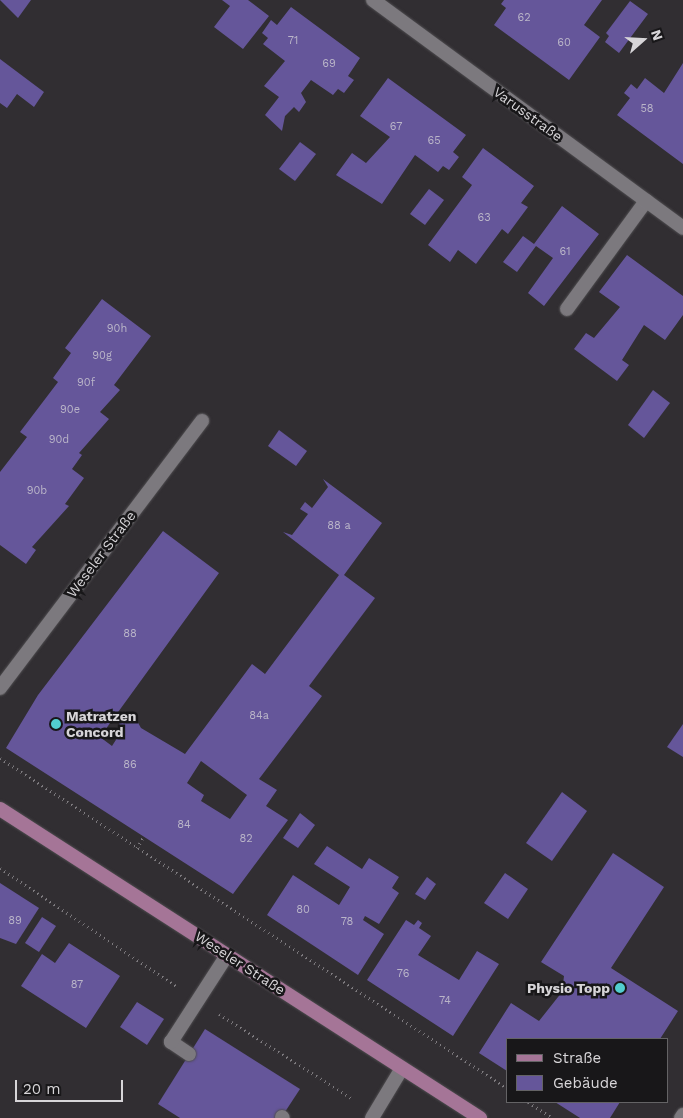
<!DOCTYPE html>
<meta charset="utf-8">
<style>
body{margin:0}
#map{position:relative;width:683px;height:1118px;overflow:hidden;background:#312e32;font-family:"Work Sans",sans-serif}
div>[style]{position:absolute}
[style*='--x']{left:calc(var(--x)*1px);top:calc(var(--y)*1px);width:calc(var(--w)*1px);rotate:calc(var(--a)*1deg)}
.building>*{inset:0;background:#65569a}
.path>*{height:3px;margin-top:-1.5px;transform-origin:0;background:repeating-linear-gradient(90deg,#7d7a7e 0 1px,transparent 0 5px)}
.roads{filter:drop-shadow(0 0 1px #4e4c4f) drop-shadow(0 0 1px #4e4c4f)}
.service>*{height:14px;margin:-7px;padding:0 7px;transform-origin:7px;border-radius:7px;background:#7c797e}
.minor>*{height:14px;margin:-7px;padding:0 7px;transform-origin:7px;border-radius:7px;background:#7c797e}
.primary>*{height:14px;margin:-7px;padding:0 7px;transform-origin:7px;border-radius:7px;background:#a57597}
.dots>*{width:14px;height:14px;translate:-50% -50%;box-sizing:border-box;border:2px solid #181719;border-radius:50%}
span{translate:-50% -50%;white-space:nowrap;text-align:center;line-height:1.15;-webkit-text-stroke:5px #181719;paint-order:stroke}
.number-label{font-size:11px;color:#bab5c8}
.number-label span{-webkit-text-stroke-width:0}
.street-label{font-size:14px;color:#d7d5d8}
.poi-label{font-size:14px;color:#d7d5d8;font-weight:700}
.left{translate:0 -50%;text-align:left}
.right{translate:-100% -50%;text-align:right}
.legend{position:absolute;left:506px;top:1038px;width:162px;height:65px;box-sizing:border-box;background:#181719;border:1px solid #646365;margin:0;padding:6px 9px;list-style:none;font-size:15px;color:#d7d5d8}
.legend li{display:flex;align-items:center;gap:10px;height:25px}
.legend b{width:25px;border:1px solid #646365}
.north{position:absolute;left:618px;top:15px;width:50px;height:50px;-webkit-text-stroke:4px #181719;paint-order:stroke;rotate:71deg;font-size:14px;font-weight:700;line-height:20px;text-align:center;color:#d7d5d8}
.north::after{content:'';display:block;margin:auto;width:18px;height:22px;background:#d7d5d8;clip-path:polygon(50% 0,100% 100%,50% 72%,0 100%)}
.scale{position:absolute;left:15px;top:1080px;width:108px;height:22px;box-sizing:border-box;border:2px solid #d7d5d8;border-top:0;padding-left:6px;font-size:15px;line-height:18px;white-space:nowrap;color:#d7d5d8;-webkit-text-stroke:4px #181719;paint-order:stroke}
</style>
<div id="map">
<div class="building">
<i style="clip-path:polygon(0 0,31px 0,18px 18px)"></i>
<i style="clip-path:polygon(222px 0,248px 0,269px 16px,243px 49px,214px 27px,230px 6px)"></i>
<i style="clip-path:polygon(504px 0,602px 0,584px 25px,600px 37px,569px 80px,494px 25px,506px 8px,501px 4px)"></i>
<i style="clip-path:polygon(630px 1px,648px 14px,619px 53px,605px 42px,609px 36px,606px 33px)"></i>
<i style="clip-path:polygon(291px 7px,360px 58px,348px 76px,354px 80px,344px 93px,338px 89px,333px 95px,311px 80px,301px 93px,306px 102px,299px 112px,294px 107px,285px 116px,282px 131px,265px 115px,279px 97px,264px 86px,285px 61px,263px 44px,268px 38px,262px 33px,271px 20px,277px 25px)"></i>
<i style="clip-path:polygon(0 59px,44px 92px,34px 107px,17px 94px,7px 108px,0 103px)"></i>
<i style="clip-path:polygon(683px 63px,683px 164px,617px 115px,630px 98px,624px 93px,631px 84px,637px 89px,645px 78px,664px 93px)"></i>
<i style="clip-path:polygon(388px 78px,466px 135px,453px 152px,459px 157px,449px 170px,443px 166px,438px 172px,415px 155px,382px 204px,336px 175px,352px 153px,366px 163px,390px 137px,360px 116px)"></i>
<i style="clip-path:polygon(300px 142px,316px 154px,295px 181px,279px 169px)"></i>
<i style="clip-path:polygon(483px 148px,534px 186px,521px 203px,528px 207px,508px 234px,502px 229px,476px 264px,458px 250px,450px 262px,428px 245px,472px 185px,462px 177px)"></i>
<i style="clip-path:polygon(429px 189px,444px 200px,425px 225px,410px 214px)"></i>
<i style="clip-path:polygon(562px 206px,599px 234px,544px 306px,528px 293px,553px 258px,536px 246px,517px 272px,503px 262px,523px 236px,534px 244px)"></i>
<i style="clip-path:polygon(627px 255px,683px 296px,683px 315px,665px 340px,644px 325px,622px 360px,629px 365px,617px 381px,574px 349px,586px 333px,594px 338px,620px 307px,599px 292px)"></i>
<i style="clip-path:polygon(102px 299px,151px 336px,114px 385px,120px 390px,100px 412px,109px 419px,79px 453px,82px 455px,72px 469px,84px 478px,65px 504px,69px 506px,32px 547px,36px 550px,26px 564px,0 545px,0 472px,27px 437px,20px 432px,58px 382px,53px 378px,71px 353px,65px 348px)"></i>
<i style="clip-path:polygon(653px 390px,670px 403px,644px 438px,628px 425px)"></i>
<i style="clip-path:polygon(279px 430px,307px 451px,296px 466px,268px 446px)"></i>
<i style="clip-path:polygon(evenodd,323px 479px,382px 523px,344px 575px,375px 598px,309px 686px,322px 696px,259px 779px,277px 790px,266px 806px,288px 820px,233px 894px,6px 748px,38px 695px,163px 531px,219px 573px,100px 737px,112px 746px,121px 732px,119px 721px,132px 712px,141px 728px,185px 754px,252px 664px,265px 674px,339px 575px,283px 532px,292px 535px,308px 514px,300px 509px,305px 502px,312px 508px,328px 487px,323px 479px,201px 761px,247px 795px,230px 819px,201px 801px,204px 795px,187px 783px,201px 761px)"></i>
<i style="clip-path:polygon(683px 724px,683px 757px,667px 747px)"></i>
<i style="clip-path:polygon(562px 792px,587px 811px,552px 861px,526px 843px)"></i>
<i style="clip-path:polygon(300px 813px,315px 825px,298px 848px,283px 838px)"></i>
<i style="clip-path:polygon(327px 846px,362px 869px,369px 858px,399px 877px,392px 888px,399px 893px,379px 924px,365px 916px,363px 920px,384px 934px,358px 975px,267px 915px,293px 875px,339px 905px,350px 887px,314px 864px)"></i>
<i style="clip-path:polygon(613px 853px,664px 887px,611px 968px,678px 1011px,660px 1039px,507px 1039px,507px 1071px,479px 1053px,511px 1003px,539px 1021px,562px 992px,564px 976px,541px 962px)"></i>
<i style="clip-path:polygon(505px 873px,528px 889px,508px 919px,484px 903px)"></i>
<i style="clip-path:polygon(427px 877px,436px 884px,425px 900px,415px 894px)"></i>
<i style="clip-path:polygon(0 883px,39px 908px,16px 944px,0 938px)"></i>
<i style="clip-path:polygon(42px 917px,56px 926px,39px 952px,25px 943px)"></i>
<i style="clip-path:polygon(406px 920px,414px 925px,418px 920px,422px 923px,419px 928px,431px 936px,418px 955px,459px 980px,477px 951px,499px 964px,453px 1036px,367px 980px)"></i>
<i style="clip-path:polygon(69px 943px,120px 976px,86px 1028px,21px 986px,42px 954px,55px 963px)"></i>
<i style="clip-path:polygon(137px 1002px,164px 1019px,147px 1045px,120px 1027px)"></i>
<i style="clip-path:polygon(205px 1029px,300px 1089px,281px 1118px,180px 1118px,158px 1104px)"></i>
<i style="clip-path:polygon(555px 1102px,620px 1102px,610px 1118px,580px 1118px)"></i>
</div>
<div class="path">
<i style="--x:0;--y:758;--w:605;--a:33.06"></i>
<i style="--x:137;--y:848;--w:14;--a:-60"></i>
<i style="--x:0;--y:868;--w:212;--a:33.8"></i>
<i style="--x:219;--y:1014;--w:159;--a:32.4"></i>
<i style="--x:528;--y:1102;--w:30;--a:33"></i>
</div>
<div class="roads">
<div class="service">
<i style="--x:567;--y:309;--w:134;--a:-53.8"></i>
<i style="--x:189;--y:1054;--w:22;--a:-146"></i>
<i style="--x:171;--y:1042;--w:103;--a:-57.2"></i>
<i style="--x:282;--y:1117;--w:1;--a:45"></i>
<i style="--x:372;--y:1118;--w:58;--a:-59"></i>
</div>
<div class="minor">
<i style="--x:373;--y:0;--w:385;--a:36.3"></i>
<i style="--x:0;--y:688;--w:335;--a:-52.9"></i>
<i style="--x:681;--y:1118;--w:4;--a:-56"></i>
</div>
<div class="primary">
<i style="--x:0;--y:809;--w:571;--a:32.77"></i>
</div>
</div>
<div class="dots">
<i style="left:56px;top:724px;background:#52cdcf"></i>
<i style="left:620px;top:988px;background:#52cdcf"></i>
</div>
<div class="number-label">
<span style="left:524px;top:18px">62</span>
<span style="left:293px;top:41px">71</span>
<span style="left:564px;top:43px">60</span>
<span style="left:329px;top:64px">69</span>
<span style="left:647px;top:109px">58</span>
<span style="left:396px;top:127px">67</span>
<span style="left:434px;top:141px">65</span>
<span style="left:484px;top:218px">63</span>
<span style="left:565px;top:252px">61</span>
<span style="left:117px;top:329px">90h</span>
<span style="left:102px;top:356px">90g</span>
<span style="left:86px;top:383px">90f</span>
<span style="left:70px;top:410px">90e</span>
<span style="left:59px;top:440px">90d</span>
<span style="left:37px;top:491px">90b</span>
<span style="left:339px;top:526px">88 a</span>
<span style="left:130px;top:634px">88</span>
<span style="left:259px;top:716px">84a</span>
<span style="left:130px;top:765px">86</span>
<span style="left:184px;top:825px">84</span>
<span style="left:246px;top:839px">82</span>
<span style="left:303px;top:910px">80</span>
<span style="left:15px;top:921px">89</span>
<span style="left:347px;top:922px">78</span>
<span style="left:403px;top:974px">76</span>
<span style="left:77px;top:985px">87</span>
<span style="left:445px;top:1001px">74</span>
</div>
<div class="street-label">
<span style="left:528px;top:114px;rotate:36deg">Varusstraße</span>
<span style="left:101px;top:554px;rotate:-53deg">Weseler Straße</span>
<span style="left:240px;top:963px;rotate:33deg">Weseler Straße</span>
</div>
<div class="poi-label">
<span class="left" style="left:66px;top:724px">Matratzen<br>Concord</span>
<span class="right" style="left:610px;top:988px">Physio Topp</span>
</div>
<ul class="legend">
<li><b style="height:6px;background:#a57597"></b>Straße</li>
<li><b style="height:14px;background:#65569a"></b>Gebäude</li>
</ul>
<div class="north">N</div>
<div class="scale">20 m</div>
</div>
